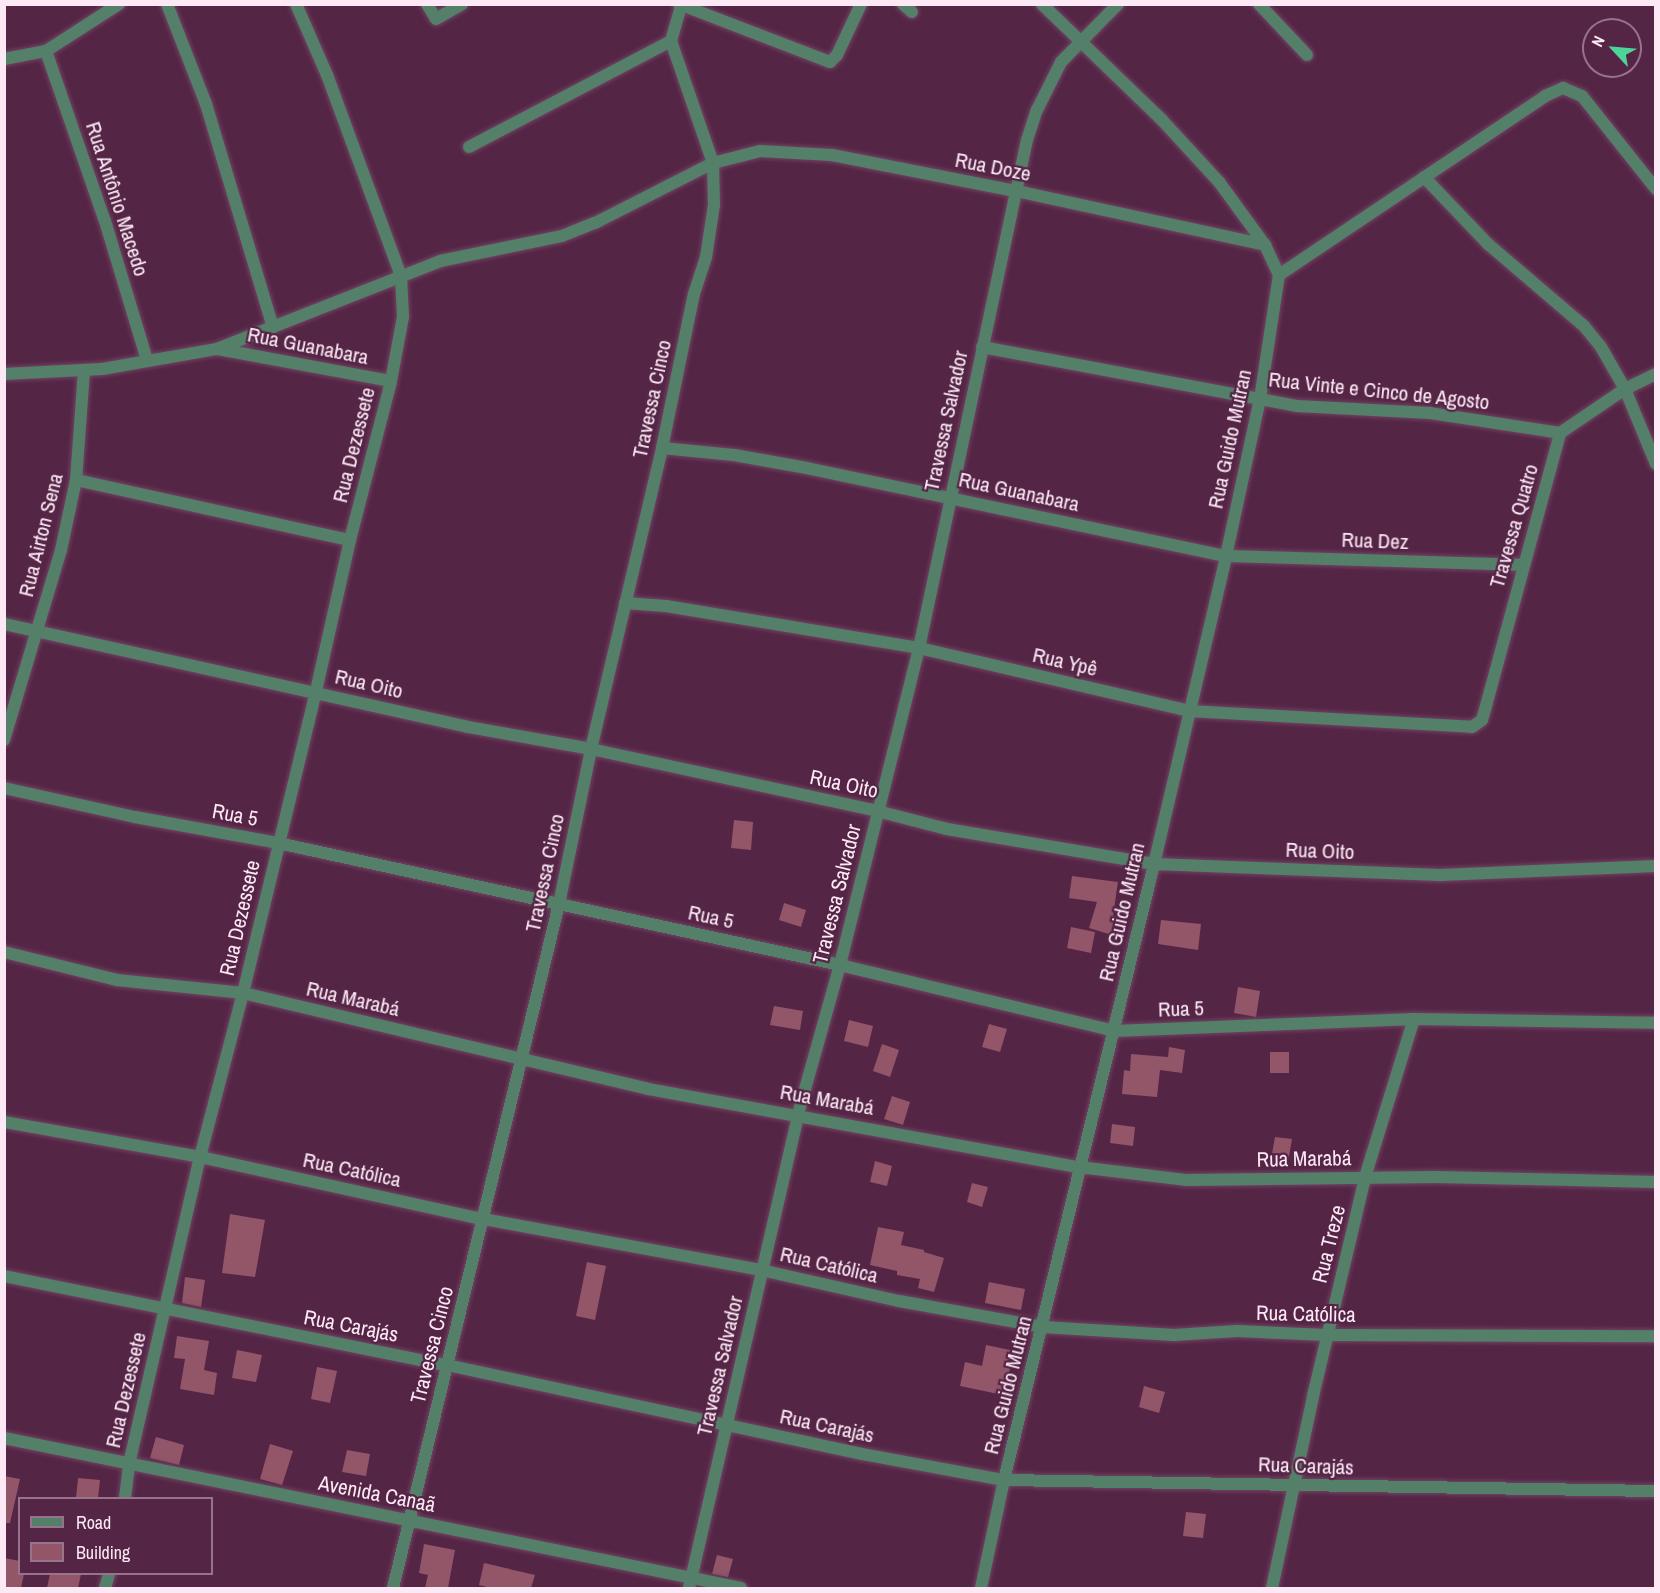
<!DOCTYPE html>
<meta charset="utf-8">
<style>
body{margin:0}
#map{position:relative;width:1660px;height:1593px;overflow:hidden;background:#552546;font-family:"Archivo Narrow",sans-serif}
div>[style]{position:absolute}
[style*='--x']{left:calc(var(--x)*1px);top:calc(var(--y)*1px);width:calc(var(--w)*1px);rotate:calc(var(--a)*1deg)}
.building>*{inset:0;background:#935568}
.roads{filter:drop-shadow(0 0 2px #704462) drop-shadow(0 0 2px #704462)}
.street>*{height:12px;margin:-6px;padding:0 6px;transform-origin:6px;border-radius:6px;background:#54806a}
span{translate:-50% -50%;white-space:nowrap;text-align:center;line-height:1.15;-webkit-text-stroke:4.5px #552546;paint-order:stroke}
.street-label{font-size:21px;color:#fce9f5}
.frame{position:absolute;inset:0;border:6px solid #fce9f5;pointer-events:none}
.legend{position:absolute;left:18px;top:1497px;width:195px;height:78px;box-sizing:border-box;background:#552546;border:2px solid #98738c;margin:0;padding:8px 10px;list-style:none;font-size:18px;color:#fce9f5}
.legend li{display:flex;align-items:center;gap:12px;height:30px}
.legend b{width:30px;border:2px solid #98738c}
.north{position:absolute;left:1582px;top:18px;width:60px;height:60px;box-sizing:border-box;background:#552546;border:2px solid #98738c;border-radius:50%;rotate:296deg;font-size:16px;font-weight:700;line-height:24px;text-align:center;color:#fce9f5}
.north::after{content:'';display:block;margin:auto;width:21px;height:27px;background:#4ed399;clip-path:polygon(50% 0,100% 100%,50% 72%,0 100%)}
</style>
<div id="map">
<div class="building">
<i style="clip-path:polygon(734px 820px,753px 822px,751px 850px,731px 848px)"></i>
<i style="clip-path:polygon(1072px 876px,1118px 882px,1113px 916px,1121px 918px,1115px 936px,1089px 928px,1097px 902px,1069px 898px)"></i>
<i style="clip-path:polygon(784px 903px,806px 910px,801px 927px,779px 920px)"></i>
<i style="clip-path:polygon(1161px 920px,1201px 924px,1198px 950px,1158px 944px)"></i>
<i style="clip-path:polygon(1071px 927px,1095px 932px,1091px 953px,1067px 948px)"></i>
<i style="clip-path:polygon(1238px 987px,1260px 991px,1256px 1017px,1234px 1013px)"></i>
<i style="clip-path:polygon(774px 1006px,803px 1011px,800px 1030px,770px 1025px)"></i>
<i style="clip-path:polygon(849px 1020px,873px 1026px,868px 1047px,844px 1041px)"></i>
<i style="clip-path:polygon(989px 1024px,1007px 1029px,1000px 1052px,982px 1047px)"></i>
<i style="clip-path:polygon(882px 1044px,899px 1050px,890px 1077px,873px 1071px)"></i>
<i style="clip-path:polygon(1169px 1047px,1185px 1050px,1182px 1073px,1160px 1070px,1157px 1097px,1122px 1094px,1124px 1070px,1130px 1071px,1131px 1054px,1168px 1057px)"></i>
<i style="clip-path:polygon(1270px 1052px,1289px 1052px,1289px 1073px,1270px 1073px)"></i>
<i style="clip-path:polygon(892px 1096px,910px 1102px,903px 1125px,884px 1119px)"></i>
<i style="clip-path:polygon(1112px 1124px,1135px 1127px,1133px 1146px,1110px 1143px)"></i>
<i style="clip-path:polygon(1275px 1137px,1292px 1139px,1287px 1168px,1270px 1165px)"></i>
<i style="clip-path:polygon(875px 1161px,892px 1166px,887px 1186px,870px 1182px)"></i>
<i style="clip-path:polygon(972px 1183px,988px 1187px,982px 1207px,967px 1202px)"></i>
<i style="clip-path:polygon(230px 1214px,265px 1220px,255px 1277px,222px 1273px)"></i>
<i style="clip-path:polygon(878px 1227px,904px 1232px,901px 1245px,924px 1250px,924px 1252px,944px 1258px,934px 1292px,918px 1288px,920px 1279px,897px 1275px,897px 1271px,870px 1265px)"></i>
<i style="clip-path:polygon(587px 1262px,606px 1266px,595px 1320px,576px 1316px)"></i>
<i style="clip-path:polygon(185px 1277px,205px 1280px,201px 1307px,182px 1303px)"></i>
<i style="clip-path:polygon(989px 1282px,1025px 1289px,1021px 1310px,985px 1303px)"></i>
<i style="clip-path:polygon(177px 1336px,209px 1341px,204px 1370px,217px 1373px,214px 1395px,180px 1389px,185px 1359px,174px 1358px)"></i>
<i style="clip-path:polygon(986px 1345px,1015px 1351px,1003px 1395px,960px 1386px,965px 1362px,982px 1366px)"></i>
<i style="clip-path:polygon(237px 1350px,262px 1355px,256px 1382px,232px 1378px)"></i>
<i style="clip-path:polygon(317px 1367px,337px 1371px,330px 1403px,311px 1399px)"></i>
<i style="clip-path:polygon(1144px 1386px,1165px 1392px,1159px 1413px,1139px 1407px)"></i>
<i style="clip-path:polygon(156px 1437px,184px 1445px,179px 1465px,150px 1458px)"></i>
<i style="clip-path:polygon(270px 1444px,293px 1451px,282px 1485px,260px 1479px)"></i>
<i style="clip-path:polygon(347px 1450px,370px 1454px,366px 1476px,342px 1472px)"></i>
<i style="clip-path:polygon(4px 1476px,20px 1479px,10px 1523px,4px 1523px)"></i>
<i style="clip-path:polygon(78px 1478px,100px 1480px,98px 1498px,76px 1498px)"></i>
<i style="clip-path:polygon(1186px 1512px,1206px 1514px,1203px 1538px,1183px 1536px)"></i>
<i style="clip-path:polygon(424px 1544px,455px 1550px,448px 1588px,425px 1588px,428px 1575px,419px 1573px)"></i>
<i style="clip-path:polygon(717px 1555px,733px 1559px,728px 1577px,712px 1574px)"></i>
<i style="clip-path:polygon(4px 1558px,20px 1561px,20px 1574px,24px 1574px,21px 1588px,4px 1587px)"></i>
<i style="clip-path:polygon(484px 1563px,535px 1575px,531px 1588px,491px 1588px,479px 1585px)"></i>
<i style="clip-path:polygon(50px 1574px,81px 1574px,78px 1588px,47px 1588px)"></i>
</div>
<div class="roads">
<div class="street">
<i style="--x:167;--y:4;--w:107;--a:68.7"></i>
<i style="--x:206;--y:104;--w:233;--a:73.3"></i>
<i style="--x:427;--y:4;--w:17;--a:59"></i>
<i style="--x:436;--y:19;--w:30;--a:-30"></i>
<i style="--x:679;--y:4;--w:162;--a:21"></i>
<i style="--x:830;--y:62;--w:10;--a:-45"></i>
<i style="--x:837;--y:55;--w:56;--a:-64.8"></i>
<i style="--x:903;--y:4;--w:12;--a:42"></i>
<i style="--x:1259;--y:4;--w:70;--a:46.7"></i>
<i style="--x:46;--y:51;--w:180;--a:70.9"></i>
<i style="--x:105;--y:221;--w:145;--a:73.2"></i>
<i style="--x:4;--y:59;--w:43;--a:-10.8"></i>
<i style="--x:46;--y:51;--w:87;--a:-32.8"></i>
<i style="--x:469;--y:147;--w:228;--a:-27.7"></i>
<i style="--x:1424;--y:177;--w:93;--a:46.3"></i>
<i style="--x:1488;--y:244;--w:126;--a:40.5"></i>
<i style="--x:1584;--y:326;--w:27;--a:51"></i>
<i style="--x:1601;--y:347;--w:48;--a:60.3"></i>
<i style="--x:1625;--y:389;--w:81;--a:67.5"></i>
<i style="--x:1279;--y:275;--w:321;--a:-33.9"></i>
<i style="--x:1545;--y:96;--w:20;--a:-24"></i>
<i style="--x:1563;--y:88;--w:21;--a:23"></i>
<i style="--x:1582;--y:96;--w:119;--a:51.5"></i>
<i style="--x:982;--y:347;--w:320;--a:10.6"></i>
<i style="--x:1297;--y:406;--w:133;--a:3"></i>
<i style="--x:1430;--y:413;--w:132;--a:8.7"></i>
<i style="--x:218;--y:349;--w:176;--a:10.5"></i>
<i style="--x:4;--y:374;--w:98;--a:-2.9"></i>
<i style="--x:102;--y:369;--w:117;--a:-9.9"></i>
<i style="--x:217;--y:349;--w:240;--a:-21.5"></i>
<i style="--x:440;--y:261;--w:125;--a:-11.6"></i>
<i style="--x:562;--y:236;--w:35;--a:-22"></i>
<i style="--x:595;--y:223;--w:132;--a:-27"></i>
<i style="--x:713;--y:163;--w:49;--a:-14.3"></i>
<i style="--x:760;--y:151;--w:72;--a:3.2"></i>
<i style="--x:832;--y:155;--w:187;--a:11.1"></i>
<i style="--x:1016;--y:191;--w:255;--a:12.2"></i>
<i style="--x:662;--y:448;--w:72;--a:5.6"></i>
<i style="--x:734;--y:455;--w:74;--a:10.1"></i>
<i style="--x:807;--y:468;--w:428;--a:11.9"></i>
<i style="--x:1226;--y:556;--w:296;--a:1.7"></i>
<i style="--x:76;--y:480;--w:280;--a:12.4"></i>
<i style="--x:625;--y:603;--w:41;--a:4.2"></i>
<i style="--x:666;--y:606;--w:256;--a:9.4"></i>
<i style="--x:919;--y:648;--w:277;--a:13.1"></i>
<i style="--x:1189;--y:711;--w:283;--a:3.2"></i>
<i style="--x:1472;--y:727;--w:12;--a:-35"></i>
<i style="--x:1482;--y:720;--w:15;--a:-74"></i>
<i style="--x:1486;--y:706;--w:283;--a:-74.8"></i>
<i style="--x:1560;--y:433;--w:78;--a:-34.1"></i>
<i style="--x:1625;--y:389;--w:34;--a:-26"></i>
<i style="--x:4;--y:624;--w:475;--a:12.5"></i>
<i style="--x:468;--y:727;--w:125;--a:10.1"></i>
<i style="--x:591;--y:749;--w:293;--a:12.2"></i>
<i style="--x:877;--y:811;--w:72;--a:14.4"></i>
<i style="--x:947;--y:829;--w:210;--a:9.6"></i>
<i style="--x:1154;--y:864;--w:286;--a:2.2"></i>
<i style="--x:1440;--y:875;--w:216;--a:-2.4"></i>
<i style="--x:4;--y:740;--w:198;--a:-73.3"></i>
<i style="--x:61;--y:550;--w:72;--a:-77.9"></i>
<i style="--x:76;--y:480;--w:110;--a:-85.8"></i>
<i style="--x:4;--y:788;--w:134;--a:12.5"></i>
<i style="--x:135;--y:817;--w:145;--a:10.3"></i>
<i style="--x:278;--y:843;--w:575;--a:12.25"></i>
<i style="--x:840;--y:965;--w:282;--a:13.5"></i>
<i style="--x:1114;--y:1031;--w:300;--a:-2.3"></i>
<i style="--x:1414;--y:1019;--w:242;--a:0.9"></i>
<i style="--x:4;--y:952;--w:116;--a:13.9"></i>
<i style="--x:117;--y:980;--w:127;--a:5.9"></i>
<i style="--x:243;--y:993;--w:416;--a:13.3"></i>
<i style="--x:648;--y:1089;--w:438;--a:10.3"></i>
<i style="--x:1079;--y:1167;--w:109;--a:6.9"></i>
<i style="--x:1187;--y:1180;--w:249;--a:-0.7"></i>
<i style="--x:1436;--y:1177;--w:220;--a:1.3"></i>
<i style="--x:4;--y:1122;--w:199;--a:10.1"></i>
<i style="--x:200;--y:1157;--w:290;--a:12.4"></i>
<i style="--x:483;--y:1219;--w:283;--a:10.4"></i>
<i style="--x:761;--y:1270;--w:141;--a:12.7"></i>
<i style="--x:899;--y:1301;--w:146;--a:10.2"></i>
<i style="--x:1043;--y:1327;--w:131;--a:3.5"></i>
<i style="--x:1174;--y:1335;--w:63;--a:-3.6"></i>
<i style="--x:1237;--y:1331;--w:90;--a:2.5"></i>
<i style="--x:1327;--y:1335;--w:329;--a:0.2"></i>
<i style="--x:4;--y:1276;--w:452;--a:11.4"></i>
<i style="--x:447;--y:1365;--w:424;--a:12.1"></i>
<i style="--x:862;--y:1454;--w:144;--a:10.4"></i>
<i style="--x:1004;--y:1480;--w:652;--a:0.97"></i>
<i style="--x:4;--y:1438;--w:752;--a:11.5"></i>
<i style="--x:125;--y:1498;--w:34;--a:-83"></i>
<i style="--x:129;--y:1464;--w:315;--a:-77"></i>
<i style="--x:200;--y:1157;--w:170;--a:-75.3"></i>
<i style="--x:243;--y:993;--w:311;--a:-76.4"></i>
<i style="--x:316;--y:691;--w:155;--a:-77.3"></i>
<i style="--x:350;--y:540;--w:164;--a:-75.5"></i>
<i style="--x:391;--y:381;--w:65;--a:-79.4"></i>
<i style="--x:403;--y:317;--w:41;--a:-92.8"></i>
<i style="--x:401;--y:276;--w:214;--a:-110.2"></i>
<i style="--x:327;--y:75;--w:77;--a:-113.6"></i>
<i style="--x:105;--y:1588;--w:15;--a:-74"></i>
<i style="--x:393;--y:1588;--w:704;--a:-76.36"></i>
<i style="--x:559;--y:904;--w:158;--a:-78.3"></i>
<i style="--x:591;--y:749;--w:309;--a:-76.7"></i>
<i style="--x:662;--y:448;--w:157;--a:-78.3"></i>
<i style="--x:694;--y:294;--w:39;--a:-72"></i>
<i style="--x:706;--y:257;--w:53;--a:-81.3"></i>
<i style="--x:714;--y:205;--w:42;--a:-91.4"></i>
<i style="--x:713;--y:163;--w:129;--a:-109"></i>
<i style="--x:671;--y:41;--w:35;--a:-74"></i>
<i style="--x:689;--y:1588;--w:486;--a:-77"></i>
<i style="--x:798;--y:1114;--w:155;--a:-74.3"></i>
<i style="--x:840;--y:965;--w:327;--a:-76"></i>
<i style="--x:919;--y:648;--w:519;--a:-78"></i>
<i style="--x:1027;--y:140;--w:32;--a:-72"></i>
<i style="--x:1037;--y:110;--w:54;--a:-63.4"></i>
<i style="--x:1061;--y:62;--w:81;--a:-45.5"></i>
<i style="--x:981;--y:1588;--w:110;--a:-78"></i>
<i style="--x:1004;--y:1480;--w:634;--a:-76.31"></i>
<i style="--x:1154;--y:864;--w:316;--a:-76.8"></i>
<i style="--x:1226;--y:556;--w:161;--a:-77.8"></i>
<i style="--x:1260;--y:399;--w:125;--a:-81.3"></i>
<i style="--x:1279;--y:275;--w:33;--a:-115"></i>
<i style="--x:1265;--y:245;--w:78;--a:-126.1"></i>
<i style="--x:1219;--y:182;--w:84;--a:-132.6"></i>
<i style="--x:1162;--y:120;--w:167;--a:-136"></i>
<i style="--x:1272;--y:1588;--w:196;--a:-77.9"></i>
<i style="--x:1313;--y:1396;--w:225;--a:-76.6"></i>
<i style="--x:1365;--y:1177;--w:165;--a:-72.8"></i>
</div>
</div>
<div class="street-label">
<span style="left:993px;top:167px;rotate:11deg">Rua Doze</span>
<span style="left:117px;top:199px;rotate:72deg">Rua Antônio Macedo</span>
<span style="left:308px;top:346px;rotate:11deg">Rua Guanabara</span>
<span style="left:1379px;top:391px;rotate:6deg">Rua Vinte e Cinco de Agosto</span>
<span style="left:652px;top:399px;rotate:-78deg">Travessa Cinco</span>
<span style="left:946px;top:421px;rotate:-78deg">Travessa Salvador</span>
<span style="left:1230px;top:439px;rotate:-78deg">Rua Guido Mutran</span>
<span style="left:354px;top:445px;rotate:-76deg">Rua Dezessete</span>
<span style="left:1019px;top:492px;rotate:12deg">Rua Guanabara</span>
<span style="left:1514px;top:526px;rotate:-74deg">Travessa Quatro</span>
<span style="left:41px;top:535px;rotate:-76deg">Rua Airton Sena</span>
<span style="left:1375px;top:541px;rotate:2deg">Rua Dez</span>
<span style="left:1065px;top:662px;rotate:13deg">Rua Ypê</span>
<span style="left:369px;top:684px;rotate:13deg">Rua Oito</span>
<span style="left:844px;top:784px;rotate:12deg">Rua Oito</span>
<span style="left:235px;top:815px;rotate:10deg">Rua 5</span>
<span style="left:1320px;top:851px;rotate:2deg">Rua Oito</span>
<span style="left:545px;top:873px;rotate:-78deg">Travessa Cinco</span>
<span style="left:837px;top:894px;rotate:-76deg">Travessa Salvador</span>
<span style="left:1122px;top:912px;rotate:-77deg">Rua Guido Mutran</span>
<span style="left:711px;top:917px;rotate:12deg">Rua 5</span>
<span style="left:240px;top:918px;rotate:-77deg">Rua Dezessete</span>
<span style="left:353px;top:999px;rotate:13deg">Rua Marabá</span>
<span style="left:1181px;top:1009px;rotate:-2deg">Rua 5</span>
<span style="left:827px;top:1100px;rotate:10deg">Rua Marabá</span>
<span style="left:1304px;top:1159px;rotate:-1deg">Rua Marabá</span>
<span style="left:352px;top:1170px;rotate:12deg">Rua Católica</span>
<span style="left:1329px;top:1244px;rotate:-76deg">Rua Treze</span>
<span style="left:829px;top:1265px;rotate:13deg">Rua Católica</span>
<span style="left:1306px;top:1314px;rotate:1deg">Rua Católica</span>
<span style="left:351px;top:1326px;rotate:11deg">Rua Carajás</span>
<span style="left:432px;top:1345px;rotate:-76deg">Travessa Cinco</span>
<span style="left:720px;top:1366px;rotate:-77deg">Travessa Salvador</span>
<span style="left:1008px;top:1385px;rotate:-76deg">Rua Guido Mutran</span>
<span style="left:126px;top:1390px;rotate:-77deg">Rua Dezessete</span>
<span style="left:827px;top:1426px;rotate:12deg">Rua Carajás</span>
<span style="left:1306px;top:1466px;rotate:2deg">Rua Carajás</span>
<span style="left:377px;top:1494px;rotate:11deg">Avenida Canaã</span>
</div>
<div class="frame"></div>
<ul class="legend">
<li><b style="height:8px;background:#54806a"></b>Road</li>
<li><b style="height:16px;background:#935568"></b>Building</li>
</ul>
<div class="north">N</div>
</div>
